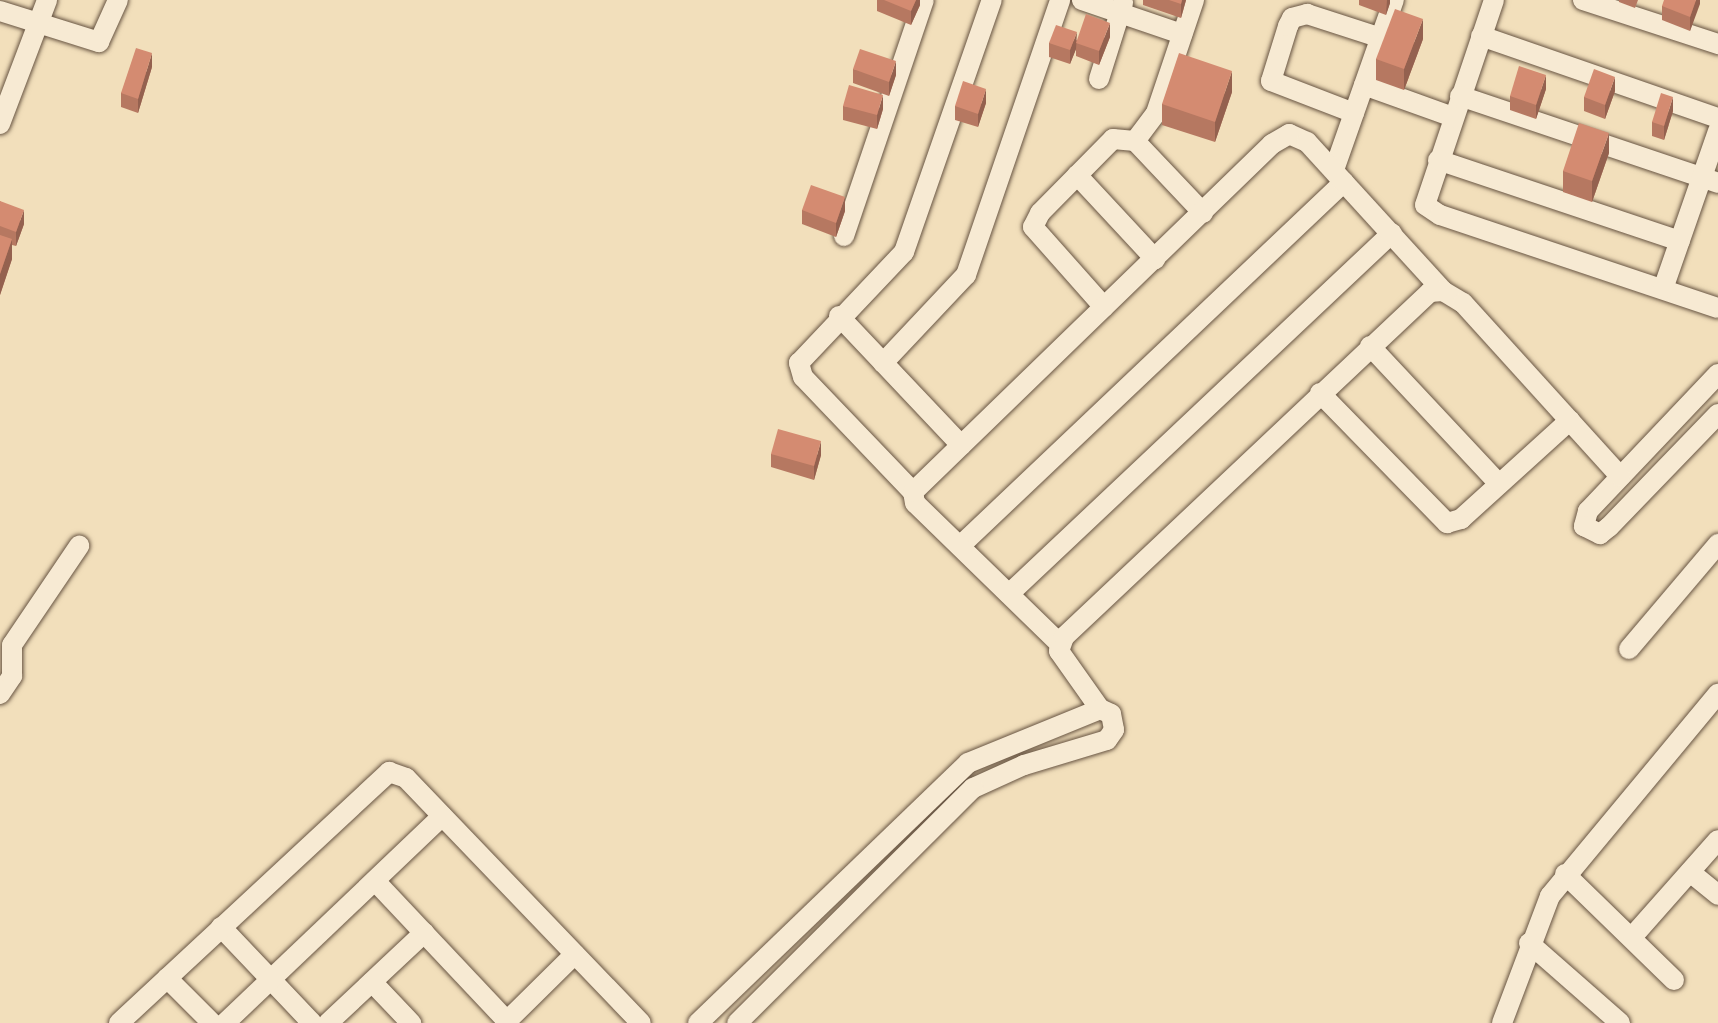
<!DOCTYPE html>
<style>
body{margin:0}
#map{position:relative;width:1718px;height:1023px;overflow:hidden;background:#f2dfbb;font-family:"IM FELL English",serif}
div>[style]{position:absolute}
[style*='--x']{left:calc(var(--x)*1px);top:calc(var(--y)*1px);width:calc(var(--w)*1px);rotate:calc(var(--a)*1deg)}
.roads{filter:drop-shadow(0 0 2px #675442) drop-shadow(0 0 2px #675442)}
.minor>*{height:20px;margin:-10px;padding:0 10px;transform-origin:10px;border-radius:10px;background:#f7ead3}
.wall>*{inset:0;background:#b67861}
.shaded-wall>*{inset:0;background:#94614f}
.building>*{inset:0;background:#d48b71}
span{translate:-50% -50%;white-space:nowrap;text-align:center;line-height:1.15;-webkit-text-stroke:8px #f7ead3;paint-order:stroke}
</style>
<div id="map">
<div class="roads">
<div class="minor">
<i style="--x:1082;--y:0;--w:106;--a:18.8"></i>
<i style="--x:1494;--y:0;--w:216;--a:108.6"></i>
<i style="--x:1425;--y:205;--w:18;--a:34"></i>
<i style="--x:1440;--y:215;--w:293;--a:18.5"></i>
<i style="--x:1583;--y:0;--w:142;--a:18.1"></i>
<i style="--x:0;--y:11;--w:104;--a:17.4"></i>
<i style="--x:99;--y:42;--w:46;--a:-65.7"></i>
<i style="--x:1481;--y:36;--w:251;--a:19.1"></i>
<i style="--x:1099;--y:79;--w:80;--a:-72.5"></i>
<i style="--x:1364;--y:85;--w:95;--a:19.8"></i>
<i style="--x:1460;--y:96;--w:272;--a:18.6"></i>
<i style="--x:1354;--y:113;--w:89;--a:-158.9"></i>
<i style="--x:1271;--y:81;--w:58;--a:-72.8"></i>
<i style="--x:1288;--y:26;--w:9;--a:-63"></i>
<i style="--x:1292;--y:18;--w:16;--a:-15"></i>
<i style="--x:1307;--y:14;--w:78;--a:18"></i>
<i style="--x:0;--y:124;--w:133;--a:-69.2"></i>
<i style="--x:1135;--y:141;--w:35;--a:-53"></i>
<i style="--x:1156;--y:113;--w:119;--a:-71.4"></i>
<i style="--x:1438;--y:160;--w:255;--a:18.5"></i>
<i style="--x:1334;--y:170;--w:180;--a:-70.6"></i>
<i style="--x:1077;--y:175;--w:115;--a:47.1"></i>
<i style="--x:844;--y:236;--w:249;--a:-71.3"></i>
<i style="--x:1663;--y:289;--w:167;--a:-70.8"></i>
<i style="--x:1104;--y:307;--w:107;--a:-131.6"></i>
<i style="--x:1033;--y:227;--w:16;--a:-63"></i>
<i style="--x:1040;--y:213;--w:104;--a:-45.4"></i>
<i style="--x:1113;--y:139;--w:22;--a:5"></i>
<i style="--x:1135;--y:141;--w:99;--a:46.6"></i>
<i style="--x:839;--y:316;--w:178;--a:46.6"></i>
<i style="--x:1370;--y:346;--w:189;--a:46.9"></i>
<i style="--x:883;--y:363;--w:121;--a:-46.7"></i>
<i style="--x:966;--y:275;--w:291;--a:-71.1"></i>
<i style="--x:1718;--y:374;--w:189;--a:133.5"></i>
<i style="--x:1588;--y:511;--w:16;--a:105"></i>
<i style="--x:1584;--y:526;--w:18;--a:27"></i>
<i style="--x:1600;--y:534;--w:11;--a:-38"></i>
<i style="--x:1609;--y:527;--w:157;--a:-46"></i>
<i style="--x:1320;--y:393;--w:182;--a:45.7"></i>
<i style="--x:1447;--y:523;--w:15;--a:-16"></i>
<i style="--x:1461;--y:519;--w:147;--a:-42.2"></i>
<i style="--x:913;--y:492;--w:159;--a:-133.7"></i>
<i style="--x:803;--y:377;--w:15;--a:-106"></i>
<i style="--x:799;--y:363;--w:153;--a:-46.6"></i>
<i style="--x:904;--y:252;--w:267;--a:-70.8"></i>
<i style="--x:960;--y:546;--w:529;--a:-43.47"></i>
<i style="--x:1009;--y:594;--w:526;--a:-43.31"></i>
<i style="--x:1060;--y:644;--w:202;--a:-135.8"></i>
<i style="--x:915;--y:503;--w:11;--a:-100"></i>
<i style="--x:913;--y:492;--w:500;--a:-44.1"></i>
<i style="--x:1272;--y:144;--w:20;--a:-30"></i>
<i style="--x:1289;--y:134;--w:20;--a:24"></i>
<i style="--x:1307;--y:142;--w:202;--a:47.6"></i>
<i style="--x:1629;--y:649;--w:138;--a:-49.7"></i>
<i style="--x:0;--y:694;--w:22;--a:-56"></i>
<i style="--x:12;--y:676;--w:31;--a:-90"></i>
<i style="--x:12;--y:645;--w:120;--a:-55.9"></i>
<i style="--x:1100;--y:709;--w:71;--a:-125.3"></i>
<i style="--x:1059;--y:651;--w:15;--a:-70"></i>
<i style="--x:1064;--y:637;--w:503;--a:-43.31"></i>
<i style="--x:1430;--y:292;--w:13;--a:-4"></i>
<i style="--x:1443;--y:291;--w:23;--a:31"></i>
<i style="--x:1463;--y:303;--w:234;--a:47.8"></i>
<i style="--x:1690;--y:872;--w:36;--a:39"></i>
<i style="--x:1565;--y:874;--w:152;--a:44.2"></i>
<i style="--x:375;--y:881;--w:192;--a:46.7"></i>
<i style="--x:221;--y:927;--w:132;--a:46.5"></i>
<i style="--x:1633;--y:936;--w:128;--a:-48.5"></i>
<i style="--x:1529;--y:943;--w:121;--a:41.3"></i>
<i style="--x:167;--y:978;--w:64;--a:45"></i>
<i style="--x:372;--y:982;--w:57;--a:46.4"></i>
<i style="--x:119;--y:1023;--w:369;--a:-42.9"></i>
<i style="--x:389;--y:772;--w:18;--a:19"></i>
<i style="--x:406;--y:778;--w:339;--a:46.2"></i>
<i style="--x:225;--y:1023;--w:300;--a:-43.6"></i>
<i style="--x:328;--y:1023;--w:132;--a:-43.2"></i>
<i style="--x:505;--y:1023;--w:98;--a:-44.6"></i>
<i style="--x:698;--y:1023;--w:375;--a:-43.9"></i>
<i style="--x:968;--y:763;--w:143;--a:-22.2"></i>
<i style="--x:1100;--y:709;--w:12;--a:24"></i>
<i style="--x:1111;--y:714;--w:16;--a:79"></i>
<i style="--x:1114;--y:730;--w:12;--a:125"></i>
<i style="--x:1107;--y:740;--w:87;--a:163.2"></i>
<i style="--x:1024;--y:765;--w:56;--a:155.7"></i>
<i style="--x:973;--y:788;--w:333;--a:135.1"></i>
<i style="--x:1502;--y:1023;--w:136;--a:-69.3"></i>
<i style="--x:1550;--y:896;--w:263;--a:-50.3"></i>
</div>
</div>
<div class="wall">
<i style="clip-path:polygon(877px 0,920px 0,920px 5px,911px 25px,877px 11px)"></i>
<i style="clip-path:polygon(1143px 0,1186px 0,1181px 18px,1143px 5px)"></i>
<i style="clip-path:polygon(1359px 0,1390px 0,1390px 3px,1386px 15px,1359px 5px)"></i>
<i style="clip-path:polygon(1619px 0,1638px 0,1635px 8px,1619px 2px)"></i>
<i style="clip-path:polygon(1700px 0,1690px 31px,1662px 20px,1662px 6px)"></i>
<i style="clip-path:polygon(1110px 37px,1099px 65px,1076px 56px,1076px 49px,1070px 64px,1049px 57px,1049px 43px)"></i>
<i style="clip-path:polygon(1423px 39px,1404px 90px,1376px 80px,1376px 59px)"></i>
<i style="clip-path:polygon(152px 67px,138px 113px,121px 107px,121px 93px)"></i>
<i style="clip-path:polygon(853px 69px,896px 75px,889px 96px,853px 83px)"></i>
<i style="clip-path:polygon(1546px 89px,1536px 119px,1510px 110px,1510px 96px)"></i>
<i style="clip-path:polygon(1615px 91px,1605px 119px,1584px 111px,1584px 97px)"></i>
<i style="clip-path:polygon(1232px 92px,1215px 142px,1162px 125px,1162px 104px)"></i>
<i style="clip-path:polygon(986px 103px,978px 127px,955px 120px,955px 106px)"></i>
<i style="clip-path:polygon(843px 106px,883px 109px,877px 129px,843px 120px)"></i>
<i style="clip-path:polygon(1673px 111px,1664px 140px,1652px 136px,1652px 122px)"></i>
<i style="clip-path:polygon(1609px 153px,1592px 202px,1563px 192px,1563px 171px)"></i>
<i style="clip-path:polygon(0 201px,24px 224px,16px 246px,12px 245px,12px 259px,0 295px)"></i>
<i style="clip-path:polygon(802px 210px,845px 211px,836px 237px,802px 224px)"></i>
<i style="clip-path:polygon(771px 454px,821px 455px,814px 480px,771px 467px)"></i>
</div>
<div class="shaded-wall">
<i style="clip-path:polygon(916px 0,920px 0,920px 5px,911px 25px,911px 11px)"></i>
<i style="clip-path:polygon(1182px 0,1186px 0,1181px 18px,1181px 4px)"></i>
<i style="clip-path:polygon(1387px 0,1390px 0,1390px 3px,1386px 15px)"></i>
<i style="clip-path:polygon(1696px 0,1700px 0,1700px 4px,1690px 31px,1690px 17px)"></i>
<i style="clip-path:polygon(1423px 19px,1423px 39px,1404px 90px,1404px 69px)"></i>
<i style="clip-path:polygon(1110px 23px,1110px 37px,1099px 65px,1099px 51px)"></i>
<i style="clip-path:polygon(1077px 32px,1076px 49px,1070px 64px,1070px 50px)"></i>
<i style="clip-path:polygon(152px 53px,152px 67px,138px 113px,138px 99px)"></i>
<i style="clip-path:polygon(896px 61px,896px 75px,889px 96px,889px 82px)"></i>
<i style="clip-path:polygon(1232px 71px,1232px 92px,1215px 142px,1215px 122px)"></i>
<i style="clip-path:polygon(1546px 75px,1546px 89px,1536px 119px,1536px 105px)"></i>
<i style="clip-path:polygon(1615px 77px,1615px 91px,1605px 119px,1605px 105px)"></i>
<i style="clip-path:polygon(986px 89px,986px 103px,978px 127px,978px 114px)"></i>
<i style="clip-path:polygon(883px 95px,883px 109px,877px 129px,877px 115px)"></i>
<i style="clip-path:polygon(1673px 97px,1673px 111px,1664px 140px,1664px 126px)"></i>
<i style="clip-path:polygon(1609px 133px,1609px 153px,1592px 202px,1592px 181px)"></i>
<i style="clip-path:polygon(845px 197px,845px 211px,836px 237px,836px 223px)"></i>
<i style="clip-path:polygon(24px 210px,24px 224px,16px 246px,16px 232px)"></i>
<i style="clip-path:polygon(12px 239px,12px 259px,0 295px,0 274px)"></i>
<i style="clip-path:polygon(821px 441px,821px 455px,814px 480px,814px 466px)"></i>
</div>
<div class="building">
<i style="clip-path:polygon(884px 0,916px 0,911px 11px)"></i>
<i style="clip-path:polygon(1169px 0,1182px 0,1181px 4px)"></i>
<i style="clip-path:polygon(1664px 0,1696px 0,1690px 17px,1662px 6px)"></i>
<i style="clip-path:polygon(1395px 9px,1423px 19px,1404px 69px,1376px 59px)"></i>
<i style="clip-path:polygon(1086px 14px,1110px 23px,1099px 51px,1076px 43px)"></i>
<i style="clip-path:polygon(1056px 25px,1077px 32px,1070px 50px,1049px 43px)"></i>
<i style="clip-path:polygon(136px 48px,152px 53px,138px 99px,121px 93px)"></i>
<i style="clip-path:polygon(860px 49px,896px 61px,889px 82px,853px 69px)"></i>
<i style="clip-path:polygon(1179px 53px,1232px 71px,1215px 122px,1162px 104px)"></i>
<i style="clip-path:polygon(1519px 66px,1546px 75px,1536px 105px,1510px 96px)"></i>
<i style="clip-path:polygon(1594px 69px,1615px 77px,1605px 105px,1584px 97px)"></i>
<i style="clip-path:polygon(963px 81px,986px 89px,978px 114px,955px 106px)"></i>
<i style="clip-path:polygon(849px 85px,883px 95px,877px 115px,843px 106px)"></i>
<i style="clip-path:polygon(1661px 93px,1673px 97px,1664px 126px,1652px 122px)"></i>
<i style="clip-path:polygon(1579px 123px,1609px 133px,1592px 181px,1563px 171px)"></i>
<i style="clip-path:polygon(811px 185px,845px 197px,836px 223px,802px 210px)"></i>
<i style="clip-path:polygon(0 201px,24px 210px,16px 232px,0 226px)"></i>
<i style="clip-path:polygon(0 235px,12px 239px,0 274px)"></i>
<i style="clip-path:polygon(778px 429px,821px 441px,814px 466px,771px 454px)"></i>
</div>
</div>
